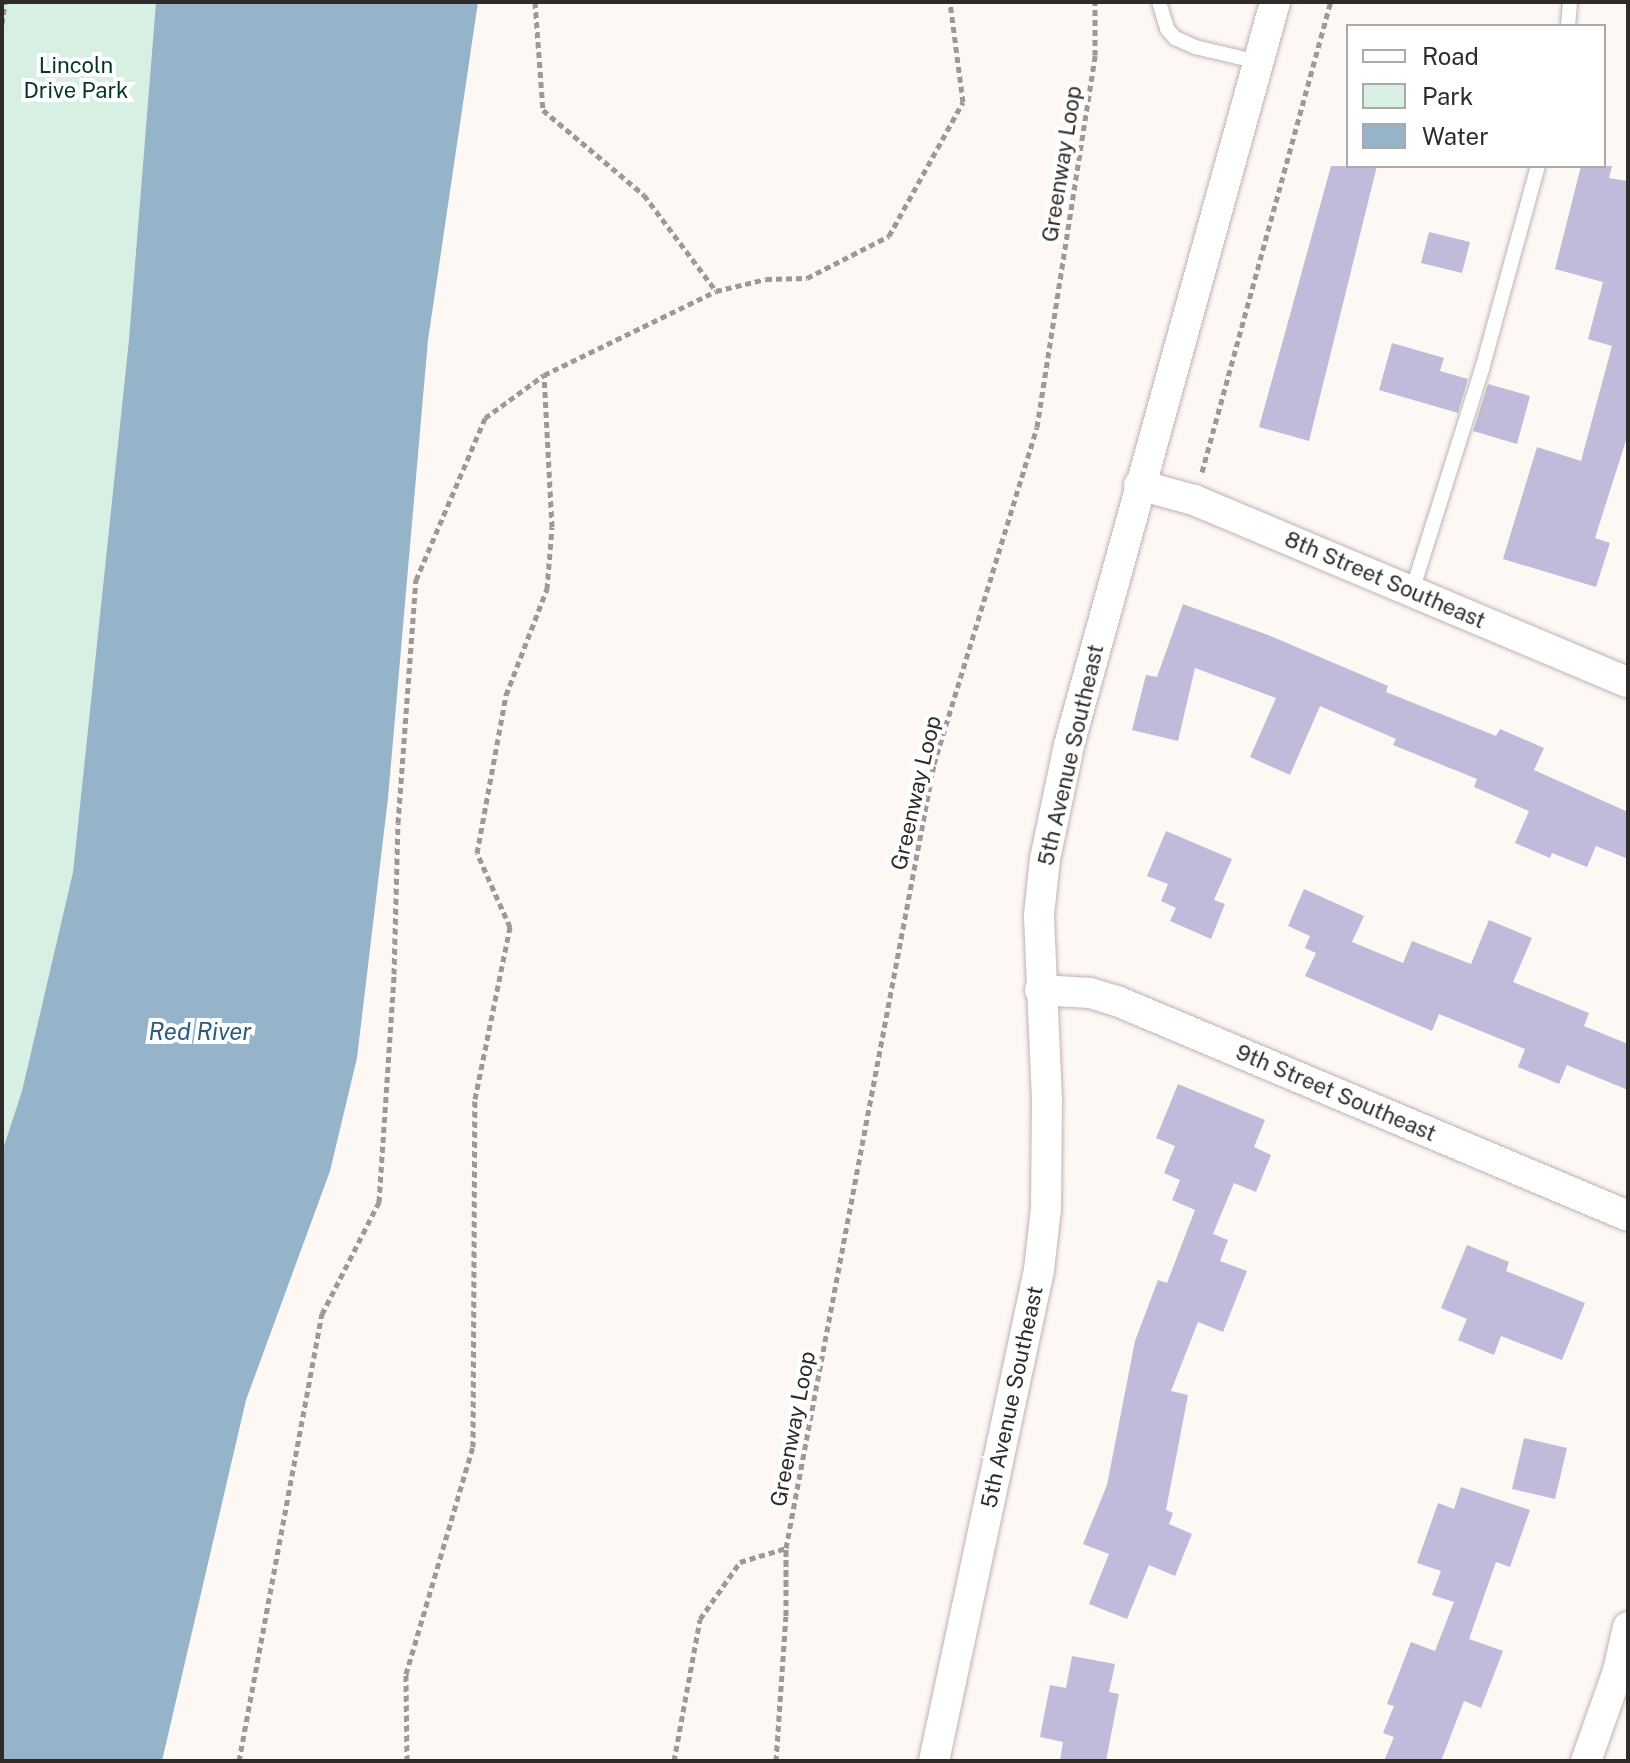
<!DOCTYPE html>
<style>
body{margin:0}
#map{position:relative;width:1630px;height:1763px;overflow:hidden;background:#fef8f5;font-family:"Public Sans",sans-serif}
div>[style]{position:absolute}
[style*='--x']{left:calc(var(--x)*1px);top:calc(var(--y)*1px);width:calc(var(--w)*1px);rotate:calc(var(--a)*1deg)}
.green>*{inset:0;background:#d8f0e3}
.water>*{inset:0;background:#95b3c9}
.building>*{inset:0;background:#c0badb}
.path>*{height:5px;margin-top:-2.5px;transform-origin:0;background:repeating-linear-gradient(90deg,#9e9996 0 6px,transparent 0 10px)}
.roads{filter:drop-shadow(0 0 2px #beb4b0) drop-shadow(0 0 2px #beb4b0)}
.service>*{height:14px;margin:-7px;padding:0 7px;transform-origin:7px;border-radius:7px;background:#fff}
.minor>*{height:30px;margin:-15px;padding:0 15px;transform-origin:15px;border-radius:15px;background:#fff}
span{translate:-50% -50%;white-space:nowrap;text-align:center;line-height:1.15;-webkit-text-stroke:8px #fff;paint-order:stroke}
.park-label{font-size:22px;color:#043623}
.street-label{font-size:22px;color:#2f2b29}
.water-label{font-size:24px;color:#295c7d;font-style:italic}
.frame{position:absolute;inset:0;border:4px solid #2f2b29;pointer-events:none}
.legend{position:absolute;left:1346px;top:24px;width:260px;height:144px;box-sizing:border-box;background:#fff;border:2px solid #acaaa9;margin:0;padding:10px 14px;list-style:none;font-size:24px;color:#2f2b29}
.legend li{display:flex;align-items:center;gap:16px;height:40px}
.legend b{width:40px;border:2px solid #acaaa9}
</style>
<div id="map">
<div class="green">
<i style="clip-path:polygon(2px 2px,156px 2px,129px 339px,73px 872px,22px 1091px,2px 1152px)"></i>
</div>
<div class="water">
<i style="clip-path:polygon(156px 2px,478px 2px,428px 340px,388px 798px,357px 1058px,330px 1171px,246px 1400px,162px 1761px,2px 1761px,2px 1152px,22px 1091px,73px 872px,129px 339px)"></i>
</div>
<div class="building">
<i style="clip-path:polygon(1331px 166px,1377px 166px,1309px 441px,1259px 427px)"></i>
<i style="clip-path:polygon(1581px 166px,1612px 166px,1609px 178px,1628px 181px,1628px 434px,1595px 538px,1610px 543px,1596px 587px,1503px 559px,1537px 447px,1581px 461px,1612px 346px,1588px 339px,1603px 282px,1555px 269px)"></i>
<i style="clip-path:polygon(1429px 232px,1470px 242px,1462px 273px,1421px 263px)"></i>
<i style="clip-path:polygon(1392px 343px,1444px 358px,1440px 371px,1468px 379px,1458px 413px,1379px 390px)"></i>
<i style="clip-path:polygon(1488px 384px,1530px 396px,1517px 444px,1473px 431px)"></i>
<i style="clip-path:polygon(1183px 604px,1268px 635px,1388px 686px,1386px 692px,1496px 736px,1500px 729px,1544px 748px,1534px 770px,1628px 812px,1628px 859px,1596px 846px,1587px 867px,1552px 853px,1550px 858px,1515px 843px,1529px 811px,1474px 787px,1477px 779px,1393px 745px,1396px 739px,1320px 706px,1290px 775px,1250px 757px,1276px 698px,1195px 668px,1178px 741px,1132px 730px,1146px 675px,1157px 677px)"></i>
<i style="clip-path:polygon(1166px 831px,1232px 859px,1214px 900px,1225px 904px,1211px 939px,1170px 921px,1176px 908px,1161px 901px,1168px 884px,1147px 876px)"></i>
<i style="clip-path:polygon(1304px 889px,1364px 916px,1352px 942px,1403px 963px,1412px 941px,1471px 964px,1489px 920px,1532px 938px,1513px 982px,1589px 1013px,1584px 1026px,1628px 1044px,1628px 1090px,1567px 1065px,1559px 1084px,1518px 1067px,1525px 1049px,1439px 1014px,1432px 1031px,1305px 976px,1316px 953px,1305px 948px,1310px 936px,1288px 926px)"></i>
<i style="clip-path:polygon(1178px 1084px,1265px 1120px,1254px 1147px,1271px 1155px,1256px 1192px,1234px 1183px,1213px 1234px,1228px 1240px,1220px 1261px,1247px 1271px,1223px 1332px,1198px 1322px,1171px 1391px,1188px 1395px,1166px 1510px,1173px 1513px,1169px 1524px,1192px 1534px,1175px 1576px,1149px 1565px,1127px 1619px,1089px 1604px,1109px 1554px,1083px 1544px,1107px 1485px,1135px 1341px,1158px 1280px,1167px 1283px,1195px 1210px,1172px 1200px,1180px 1180px,1164px 1173px,1175px 1146px,1156px 1138px)"></i>
<i style="clip-path:polygon(1467px 1245px,1509px 1262px,1506px 1271px,1585px 1303px,1562px 1360px,1501px 1336px,1494px 1355px,1458px 1340px,1467px 1319px,1441px 1308px)"></i>
<i style="clip-path:polygon(1524px 1438px,1567px 1448px,1555px 1499px,1512px 1489px)"></i>
<i style="clip-path:polygon(1461px 1487px,1530px 1510px,1510px 1567px,1496px 1562px,1469px 1639px,1503px 1651px,1481px 1708px,1464px 1701px,1441px 1761px,1384px 1761px,1394px 1737px,1383px 1733px,1394px 1706px,1387px 1704px,1411px 1642px,1435px 1651px,1454px 1602px,1432px 1595px,1441px 1571px,1417px 1563px,1438px 1503px,1454px 1509px)"></i>
<i style="clip-path:polygon(1072px 1656px,1115px 1664px,1109px 1692px,1119px 1694px,1106px 1761px,1060px 1761px,1063px 1742px,1040px 1737px,1050px 1685px,1066px 1688px)"></i>
</div>
<div class="path">
<i style="--x:535;--y:2;--w:108;--a:85.8"></i>
<i style="--x:543;--y:110;--w:132;--a:40.1"></i>
<i style="--x:644;--y:195;--w:120;--a:53.1"></i>
<i style="--x:2;--y:24;--w:22;--a:-82"></i>
<i style="--x:1202;--y:472;--w:487;--a:-74.7"></i>
<i style="--x:239;--y:1761;--w:455;--a:-79.5"></i>
<i style="--x:322;--y:1314;--w:126;--a:-63"></i>
<i style="--x:379;--y:1202;--w:228;--a:-86.2"></i>
<i style="--x:394;--y:974;--w:151;--a:-88.5"></i>
<i style="--x:398;--y:823;--w:244;--a:-85.8"></i>
<i style="--x:416;--y:580;--w:176;--a:-66.9"></i>
<i style="--x:485;--y:418;--w:73;--a:-36.1"></i>
<i style="--x:407;--y:1761;--w:87;--a:-90.7"></i>
<i style="--x:406;--y:1674;--w:237;--a:-73.6"></i>
<i style="--x:473;--y:1447;--w:348;--a:-89.7"></i>
<i style="--x:475;--y:1099;--w:176;--a:-78.5"></i>
<i style="--x:510;--y:927;--w:81;--a:-114"></i>
<i style="--x:477;--y:853;--w:161;--a:-79.6"></i>
<i style="--x:506;--y:695;--w:114;--a:-68.9"></i>
<i style="--x:547;--y:589;--w:62;--a:-85.4"></i>
<i style="--x:552;--y:527;--w:152;--a:-93"></i>
<i style="--x:544;--y:375;--w:191;--a:-26"></i>
<i style="--x:716;--y:291;--w:51;--a:-13.5"></i>
<i style="--x:766;--y:279;--w:41;--a:-1.4"></i>
<i style="--x:807;--y:278;--w:92;--a:-27.1"></i>
<i style="--x:889;--y:236;--w:153;--a:-61.1"></i>
<i style="--x:963;--y:102;--w:101;--a:-97.4"></i>
<i style="--x:674;--y:1761;--w:144;--a:-79.6"></i>
<i style="--x:700;--y:1619;--w:70;--a:-54.9"></i>
<i style="--x:740;--y:1562;--w:48;--a:-16.9"></i>
<i style="--x:786;--y:1548;--w:798;--a:-79.31"></i>
<i style="--x:934;--y:764;--w:352;--a:-73"></i>
<i style="--x:1037;--y:427;--w:376;--a:-81.1"></i>
<i style="--x:1095;--y:55;--w:53;--a:-90"></i>
<i style="--x:776;--y:1761;--w:145;--a:-86.1"></i>
<i style="--x:786;--y:1616;--w:68;--a:-90"></i>
</div>
<div class="roads">
<div class="service">
<i style="--x:1159;--y:2;--w:28;--a:73"></i>
<i style="--x:1167;--y:29;--w:12;--a:48"></i>
<i style="--x:1175;--y:38;--w:22;--a:24"></i>
<i style="--x:1195;--y:47;--w:65;--a:13.4"></i>
<i style="--x:1568;--y:26;--w:24;--a:-85"></i>
<i style="--x:1412;--y:591;--w:233;--a:-72.5"></i>
<i style="--x:1482;--y:369;--w:211;--a:-74.6"></i>
</div>
<div class="minor">
<i style="--x:1139;--y:485;--w:57;--a:15.3"></i>
<i style="--x:1194;--y:500;--w:471;--a:22.8"></i>
<i style="--x:1040;--y:990;--w:50;--a:3.4"></i>
<i style="--x:1090;--y:993;--w:28;--a:17"></i>
<i style="--x:1117;--y:1001;--w:554;--a:22.82"></i>
<i style="--x:934;--y:1761;--w:502;--a:-77.93"></i>
<i style="--x:1039;--y:1270;--w:61;--a:-83.5"></i>
<i style="--x:1046;--y:1209;--w:109;--a:-89.5"></i>
<i style="--x:1047;--y:1100;--w:185;--a:-92.5"></i>
<i style="--x:1039;--y:915;--w:56;--a:-83.9"></i>
<i style="--x:1045;--y:859;--w:116;--a:-78.1"></i>
<i style="--x:1069;--y:745;--w:771;--a:-74.5"></i>
<i style="--x:1586;--y:1761;--w:96;--a:-70.4"></i>
<i style="--x:1618;--y:1671;--w:45;--a:-77.2"></i>
</div>
</div>
<div class="park-label">
<span style="left:76px;top:78px">Lincoln<br>Drive Park</span>
</div>
<div class="street-label">
<span style="left:1062px;top:164px;rotate:-81deg">Greenway Loop</span>
<span style="left:1385px;top:580px;rotate:23deg">8th Street Southeast</span>
<span style="left:1071px;top:755px;rotate:-77deg">5th Avenue Southeast</span>
<span style="left:916px;top:793px;rotate:-77deg">Greenway Loop</span>
<span style="left:1336px;top:1093px;rotate:23deg">9th Street Southeast</span>
<span style="left:1012px;top:1397px;rotate:-78deg">5th Avenue Southeast</span>
<span style="left:793px;top:1429px;rotate:-79deg">Greenway Loop</span>
</div>
<div class="water-label">
<span style="left:200px;top:1032px">Red River</span>
</div>
<div class="frame"></div>
<ul class="legend">
<li><b style="height:10px;background:#fff"></b>Road</li>
<li><b style="height:22px;background:#d8f0e3"></b>Park</li>
<li><b style="height:22px;background:#95b3c9"></b>Water</li>
</ul>
</div>
